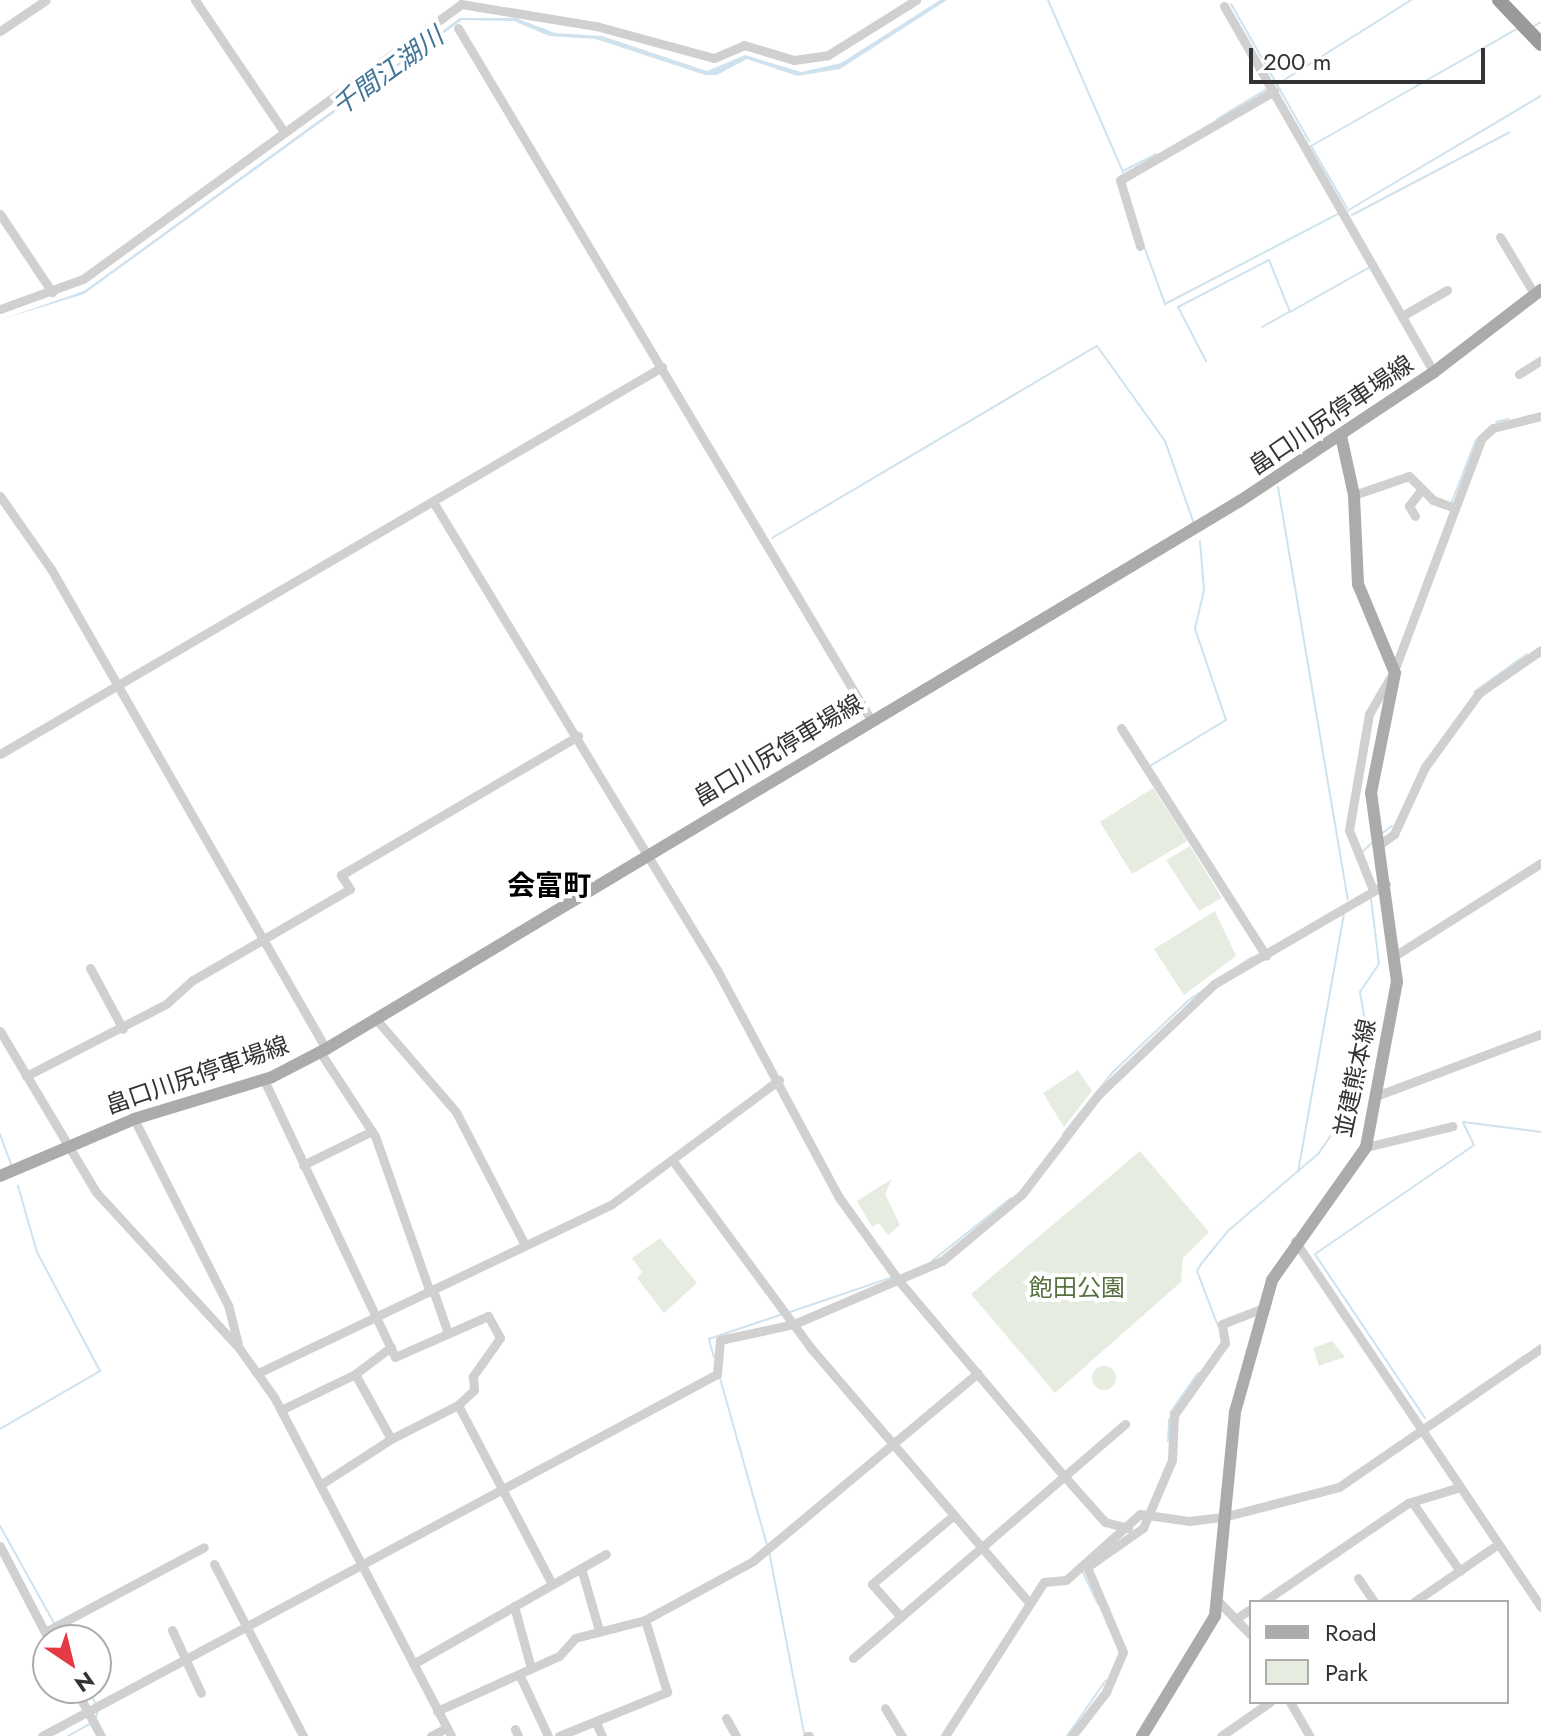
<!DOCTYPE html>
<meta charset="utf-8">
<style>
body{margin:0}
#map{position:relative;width:1541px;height:1736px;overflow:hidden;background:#fff;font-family:Jost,"Noto Sans JP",sans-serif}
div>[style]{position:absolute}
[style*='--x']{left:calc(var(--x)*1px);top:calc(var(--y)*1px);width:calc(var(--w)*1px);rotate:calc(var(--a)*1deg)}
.green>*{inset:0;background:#e6ecdf}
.round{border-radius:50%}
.water>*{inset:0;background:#cfe2ee}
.stream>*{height:2px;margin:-1px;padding:0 1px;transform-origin:1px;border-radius:1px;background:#cfe2ee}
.minor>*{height:9px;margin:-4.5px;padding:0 4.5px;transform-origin:4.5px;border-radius:4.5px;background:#d0d0d0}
.major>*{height:12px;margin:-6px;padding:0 6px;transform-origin:6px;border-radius:6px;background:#ababab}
.highway>*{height:14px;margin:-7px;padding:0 7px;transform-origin:7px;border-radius:7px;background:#9a9a9a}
span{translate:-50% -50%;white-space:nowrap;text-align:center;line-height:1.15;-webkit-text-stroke:8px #fff;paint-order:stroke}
.street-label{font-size:24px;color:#333}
.park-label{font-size:24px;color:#56703f}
.water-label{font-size:26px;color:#3f7597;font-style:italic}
.quarter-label{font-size:28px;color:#000;font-weight:700}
.legend{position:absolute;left:1249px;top:1600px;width:260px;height:104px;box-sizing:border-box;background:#fff;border:2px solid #adadad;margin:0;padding:10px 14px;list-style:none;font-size:24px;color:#333}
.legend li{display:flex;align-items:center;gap:16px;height:40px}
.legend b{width:40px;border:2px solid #adadad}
.north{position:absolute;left:32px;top:1624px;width:80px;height:80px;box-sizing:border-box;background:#fff;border:2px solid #adadad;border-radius:50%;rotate:145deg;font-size:22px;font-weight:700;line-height:32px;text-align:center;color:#333}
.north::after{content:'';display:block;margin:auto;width:28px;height:36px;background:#e63946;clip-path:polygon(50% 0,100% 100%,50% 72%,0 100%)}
.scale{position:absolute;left:1249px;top:48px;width:236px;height:36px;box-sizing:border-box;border:4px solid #333;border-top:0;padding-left:10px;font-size:24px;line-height:28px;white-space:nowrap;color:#333;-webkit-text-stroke:6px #fff;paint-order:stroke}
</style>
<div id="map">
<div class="green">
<i style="clip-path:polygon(1153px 788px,1187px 841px,1132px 874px,1100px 822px)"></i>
<i style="clip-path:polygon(1190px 846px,1222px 898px,1199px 911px,1166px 860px)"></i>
<i style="clip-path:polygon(1215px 911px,1236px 956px,1184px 995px,1154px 949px)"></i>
<i style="clip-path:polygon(1078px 1070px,1092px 1091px,1064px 1127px,1043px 1093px)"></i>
<i style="clip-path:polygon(1140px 1151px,1209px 1232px,1183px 1258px,1181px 1282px,1055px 1393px,971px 1294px)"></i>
<i style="clip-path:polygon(892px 1179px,885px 1194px,900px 1225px,888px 1235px,879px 1223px,872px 1227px,857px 1201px)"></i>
<i style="clip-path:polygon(660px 1238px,697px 1283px,664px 1313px,637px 1278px,642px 1272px,632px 1258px)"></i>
<i style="clip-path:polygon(1332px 1341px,1345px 1357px,1319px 1366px,1313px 1348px)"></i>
<i class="round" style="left:1092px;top:1366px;width:24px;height:24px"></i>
</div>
<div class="water">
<i style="clip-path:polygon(940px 0,947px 0,840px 69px,797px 76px,747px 59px,717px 75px,705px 75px,596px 39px,549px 36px,514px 21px,462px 20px,84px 294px,0 320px,84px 291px,460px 18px,516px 18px,555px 33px,602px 36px,707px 71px,745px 55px,801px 72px,841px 63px)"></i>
</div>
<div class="stream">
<i style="--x:1048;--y:0;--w:188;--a:66.4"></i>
<i style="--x:1231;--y:4;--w:158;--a:60.3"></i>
<i style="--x:1534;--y:26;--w:8;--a:-30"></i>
<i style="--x:1273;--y:87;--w:163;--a:-32.2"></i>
<i style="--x:1217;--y:119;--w:58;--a:-31"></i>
<i style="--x:1123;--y:171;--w:37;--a:-27"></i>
<i style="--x:1347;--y:208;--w:72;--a:-120.1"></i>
<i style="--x:1311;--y:146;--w:237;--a:-29.6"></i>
<i style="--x:1347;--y:211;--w:226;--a:-30.7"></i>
<i style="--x:1352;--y:215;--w:178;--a:-27.7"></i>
<i style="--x:1145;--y:249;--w:59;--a:70"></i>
<i style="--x:1165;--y:304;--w:195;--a:-27.5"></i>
<i style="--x:1262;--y:327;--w:31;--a:-29"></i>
<i style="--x:1206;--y:361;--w:61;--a:-117.4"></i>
<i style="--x:1178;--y:307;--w:102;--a:-27.3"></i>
<i style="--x:1269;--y:260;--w:56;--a:68"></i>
<i style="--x:1290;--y:312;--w:90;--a:-29.4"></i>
<i style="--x:1496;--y:422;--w:13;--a:-13"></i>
<i style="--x:1278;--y:487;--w:418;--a:80.4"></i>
<i style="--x:1451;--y:504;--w:69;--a:-68.7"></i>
<i style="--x:772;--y:538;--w:377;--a:-30.6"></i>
<i style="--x:1097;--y:346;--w:117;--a:54.4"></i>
<i style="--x:1165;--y:441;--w:85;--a:70.7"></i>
<i style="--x:1474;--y:692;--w:65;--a:-35.6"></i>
<i style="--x:1150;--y:766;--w:89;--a:-31.2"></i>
<i style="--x:1226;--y:720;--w:96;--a:-108.8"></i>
<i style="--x:1195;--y:629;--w:40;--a:-77"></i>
<i style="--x:1204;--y:590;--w:49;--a:-94.7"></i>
<i style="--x:1381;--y:834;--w:14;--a:-36"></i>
<i style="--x:1361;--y:853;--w:18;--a:-43"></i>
<i style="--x:0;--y:1134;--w:33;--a:70"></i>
<i style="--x:1063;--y:1134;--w:80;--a:-51.1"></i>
<i style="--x:1113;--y:1072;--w:105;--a:-43.5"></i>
<i style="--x:1189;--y:1000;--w:76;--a:-34.3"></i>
<i style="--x:1298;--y:1172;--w:261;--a:-79.9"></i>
<i style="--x:932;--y:1261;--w:101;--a:-38.6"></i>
<i style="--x:790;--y:1312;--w:109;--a:-18.8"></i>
<i style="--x:1218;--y:1326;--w:59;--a:-110.9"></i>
<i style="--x:1197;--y:1271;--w:8;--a:-60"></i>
<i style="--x:1201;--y:1264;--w:43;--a:-50.7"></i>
<i style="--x:1228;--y:1231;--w:120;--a:-40.6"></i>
<i style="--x:1319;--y:1153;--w:72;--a:-56.3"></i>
<i style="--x:1359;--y:1093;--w:62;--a:-82.5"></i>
<i style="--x:1367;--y:1032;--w:41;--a:-99.9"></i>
<i style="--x:1360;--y:992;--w:34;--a:-56"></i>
<i style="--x:1379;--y:964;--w:65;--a:-97"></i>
<i style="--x:714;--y:1357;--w:19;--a:-106"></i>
<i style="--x:709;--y:1339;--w:75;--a:-18.7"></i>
<i style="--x:720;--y:1378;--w:173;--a:74.3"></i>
<i style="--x:1170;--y:1413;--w:49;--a:-55"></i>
<i style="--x:1425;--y:1418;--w:197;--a:-123.9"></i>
<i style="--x:1315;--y:1254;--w:193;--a:-34.4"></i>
<i style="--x:1474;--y:1145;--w:25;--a:-116"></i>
<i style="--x:1463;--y:1122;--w:79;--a:7.3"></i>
<i style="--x:0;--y:1429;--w:116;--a:-30.1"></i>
<i style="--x:100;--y:1371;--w:135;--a:-117.9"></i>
<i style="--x:37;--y:1252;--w:69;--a:-106.1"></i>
<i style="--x:1168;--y:1441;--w:22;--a:-87"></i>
<i style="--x:0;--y:1526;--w:113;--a:60.9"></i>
<i style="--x:769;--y:1551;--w:185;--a:79.1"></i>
<i style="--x:1082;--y:1571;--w:37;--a:64"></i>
<i style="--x:58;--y:1630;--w:11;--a:63"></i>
<i style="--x:88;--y:1688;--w:17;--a:65"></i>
<i style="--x:96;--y:1719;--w:11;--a:-80"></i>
<i style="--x:68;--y:1736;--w:26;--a:-29"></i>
<i style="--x:1067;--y:1736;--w:68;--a:-55.1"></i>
</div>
<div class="minor">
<i style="--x:195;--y:0;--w:159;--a:56"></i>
<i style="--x:1224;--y:6;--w:422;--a:60.2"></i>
<i style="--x:458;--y:28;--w:806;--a:59.17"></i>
<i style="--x:0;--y:31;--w:55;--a:-34"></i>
<i style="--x:0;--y:214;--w:94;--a:56.3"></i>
<i style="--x:1500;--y:237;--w:68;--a:58.9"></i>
<i style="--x:1140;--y:246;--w:69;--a:-106.9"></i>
<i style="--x:1120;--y:180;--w:178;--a:-30"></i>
<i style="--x:0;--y:309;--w:88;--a:-19.9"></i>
<i style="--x:83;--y:279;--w:467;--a:-36"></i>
<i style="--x:461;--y:4;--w:137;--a:9.3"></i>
<i style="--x:596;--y:26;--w:122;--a:15.2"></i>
<i style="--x:714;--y:58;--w:33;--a:-23"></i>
<i style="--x:744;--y:45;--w:52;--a:16.7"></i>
<i style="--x:794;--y:60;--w:34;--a:-8"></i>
<i style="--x:828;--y:55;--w:104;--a:-32"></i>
<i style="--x:1402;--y:316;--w:52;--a:-30"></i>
<i style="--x:1519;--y:374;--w:26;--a:-32"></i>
<i style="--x:1354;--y:495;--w:58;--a:-19.1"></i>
<i style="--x:1409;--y:476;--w:34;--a:45"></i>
<i style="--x:1433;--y:500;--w:23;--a:20"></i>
<i style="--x:0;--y:496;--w:89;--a:55.1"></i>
<i style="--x:51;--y:569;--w:553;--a:60.19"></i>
<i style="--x:435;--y:505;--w:544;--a:58.77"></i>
<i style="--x:717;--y:970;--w:256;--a:61.8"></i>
<i style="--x:838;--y:1196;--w:105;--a:54.3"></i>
<i style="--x:899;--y:1281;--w:255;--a:49.8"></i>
<i style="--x:1064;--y:1476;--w:62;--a:48.3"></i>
<i style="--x:1105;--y:1522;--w:24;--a:15"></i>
<i style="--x:1415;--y:516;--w:12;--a:-121"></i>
<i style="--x:1409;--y:506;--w:21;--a:-53"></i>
<i style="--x:1121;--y:728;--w:270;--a:57.5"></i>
<i style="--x:0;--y:754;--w:767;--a:-30.31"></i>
<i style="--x:1379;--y:845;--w:19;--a:-36"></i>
<i style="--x:1394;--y:834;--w:74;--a:-65.2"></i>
<i style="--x:1425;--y:767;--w:92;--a:-53.9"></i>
<i style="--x:1479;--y:693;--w:75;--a:-34.7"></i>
<i style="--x:1373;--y:890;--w:65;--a:-111.8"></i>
<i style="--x:1349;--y:830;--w:118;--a:-80.2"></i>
<i style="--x:1369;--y:714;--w:50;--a:-59.8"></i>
<i style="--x:1394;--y:671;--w:248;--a:-69.4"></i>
<i style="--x:1481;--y:439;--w:16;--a:-43"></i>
<i style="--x:1493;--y:428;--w:49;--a:-14"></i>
<i style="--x:1396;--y:955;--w:172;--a:-32.4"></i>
<i style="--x:90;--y:968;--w:69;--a:61.6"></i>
<i style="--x:375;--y:1018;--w:124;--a:49.2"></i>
<i style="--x:456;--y:1112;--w:150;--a:62.6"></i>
<i style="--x:0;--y:1031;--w:187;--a:59.2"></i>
<i style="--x:96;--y:1192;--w:212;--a:47.5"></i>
<i style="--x:239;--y:1348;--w:60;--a:54.5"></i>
<i style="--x:274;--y:1397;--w:382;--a:62.4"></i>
<i style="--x:320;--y:1052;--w:100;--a:56.8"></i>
<i style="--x:375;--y:1136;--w:165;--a:70.6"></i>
<i style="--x:26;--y:1076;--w:157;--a:-27.2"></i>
<i style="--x:166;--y:1004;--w:36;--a:-42"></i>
<i style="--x:193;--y:980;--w:181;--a:-30.1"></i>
<i style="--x:350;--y:889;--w:17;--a:-123"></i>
<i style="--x:341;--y:875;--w:275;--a:-30.4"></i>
<i style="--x:264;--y:1080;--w:306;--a:64.7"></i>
<i style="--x:395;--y:1357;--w:102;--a:-23.8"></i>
<i style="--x:488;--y:1316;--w:25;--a:61"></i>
<i style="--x:500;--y:1338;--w:47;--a:125.4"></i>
<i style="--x:473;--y:1376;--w:14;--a:86"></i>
<i style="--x:474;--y:1390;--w:22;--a:137"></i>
<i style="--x:458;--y:1405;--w:202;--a:62.3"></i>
<i style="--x:1376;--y:1096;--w:176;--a:-20.6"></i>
<i style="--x:134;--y:1119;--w:208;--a:63.2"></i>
<i style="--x:228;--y:1305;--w:40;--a:75.6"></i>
<i style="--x:1366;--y:1147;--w:89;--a:-13.6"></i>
<i style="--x:673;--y:1161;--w:231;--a:53.6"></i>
<i style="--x:810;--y:1347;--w:335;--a:49.4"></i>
<i style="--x:303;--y:1165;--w:77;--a:-26.2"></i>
<i style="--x:1295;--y:1241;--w:441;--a:56.1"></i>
<i style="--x:433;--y:1290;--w:46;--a:70.8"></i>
<i style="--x:391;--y:1347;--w:45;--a:143.1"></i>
<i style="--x:355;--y:1374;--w:74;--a:61"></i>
<i style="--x:391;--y:1439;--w:75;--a:-26.9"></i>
<i style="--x:258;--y:1373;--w:392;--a:-25.5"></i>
<i style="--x:612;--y:1204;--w:208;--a:-36.6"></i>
<i style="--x:281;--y:1410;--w:82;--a:-25.9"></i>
<i style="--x:320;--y:1485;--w:85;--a:-32.9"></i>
<i style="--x:1412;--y:1502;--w:84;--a:55.2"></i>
<i style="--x:0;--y:1546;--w:106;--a:62.5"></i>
<i style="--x:214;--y:1564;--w:194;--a:62.6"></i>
<i style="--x:581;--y:1568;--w:65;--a:73.8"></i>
<i style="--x:1358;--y:1578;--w:29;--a:56"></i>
<i style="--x:1219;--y:1602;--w:46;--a:45.9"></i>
<i style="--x:1263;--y:1602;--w:176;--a:-34.3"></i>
<i style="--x:1408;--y:1503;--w:54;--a:-17.1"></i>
<i style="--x:1414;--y:1602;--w:102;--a:-34.6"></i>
<i style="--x:514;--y:1606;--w:64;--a:74.7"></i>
<i style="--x:901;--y:1617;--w:44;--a:-131.3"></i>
<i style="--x:872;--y:1584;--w:107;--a:-40.1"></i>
<i style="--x:1235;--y:1619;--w:19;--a:-32"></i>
<i style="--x:172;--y:1630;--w:69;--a:65.3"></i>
<i style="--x:45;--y:1632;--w:180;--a:-28.1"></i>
<i style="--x:853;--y:1658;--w:359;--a:-40.7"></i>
<i style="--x:413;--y:1664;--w:222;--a:-29.7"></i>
<i style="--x:519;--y:1674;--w:68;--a:64.9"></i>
<i style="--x:75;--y:1688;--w:55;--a:61.6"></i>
<i style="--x:1290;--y:1702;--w:39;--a:60"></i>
<i style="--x:885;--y:1708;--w:33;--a:59"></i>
<i style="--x:437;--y:1711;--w:134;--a:-24.3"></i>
<i style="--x:559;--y:1656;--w:24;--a:-48"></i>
<i style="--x:575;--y:1638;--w:72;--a:-14.4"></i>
<i style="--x:645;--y:1620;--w:123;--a:-28.6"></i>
<i style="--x:753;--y:1561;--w:293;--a:-39.9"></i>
<i style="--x:726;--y:1718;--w:21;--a:61"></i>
<i style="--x:596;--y:1723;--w:14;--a:65"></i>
<i style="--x:515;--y:1729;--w:8;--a:67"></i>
<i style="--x:42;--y:1736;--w:766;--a:-28.2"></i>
<i style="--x:717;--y:1374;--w:34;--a:-85"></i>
<i style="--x:720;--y:1340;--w:76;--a:-12.2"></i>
<i style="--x:794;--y:1324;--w:161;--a:-23.1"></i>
<i style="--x:942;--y:1261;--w:104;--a:-39.9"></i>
<i style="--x:1022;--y:1194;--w:125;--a:-52.5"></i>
<i style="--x:1098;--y:1095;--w:161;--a:-43.7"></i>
<i style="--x:1214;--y:984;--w:199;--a:-30.2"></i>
<i style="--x:431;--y:1736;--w:17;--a:-28"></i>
<i style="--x:559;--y:1736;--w:117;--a:-22.2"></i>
<i style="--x:667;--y:1692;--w:75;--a:-107"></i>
<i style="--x:807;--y:1736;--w:2;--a:0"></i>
<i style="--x:945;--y:1736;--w:183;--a:-57.3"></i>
<i style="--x:1044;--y:1582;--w:22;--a:-5"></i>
<i style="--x:1066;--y:1580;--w:99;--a:-41.7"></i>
<i style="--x:1140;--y:1514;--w:49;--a:8.1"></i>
<i style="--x:1189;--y:1521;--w:38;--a:-7"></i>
<i style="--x:1227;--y:1516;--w:116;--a:-14.5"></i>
<i style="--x:1339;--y:1487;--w:245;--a:-34.5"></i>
<i style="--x:1072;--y:1736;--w:56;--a:-52.3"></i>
<i style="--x:1106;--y:1692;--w:43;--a:-67"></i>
<i style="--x:1123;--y:1652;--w:92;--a:-113"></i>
<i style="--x:1087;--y:1567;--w:68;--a:-34.9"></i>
<i style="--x:1143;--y:1528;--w:74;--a:-66.9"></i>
<i style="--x:1172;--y:1460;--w:45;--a:-87.5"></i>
<i style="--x:1174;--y:1415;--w:88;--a:-54.7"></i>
<i style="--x:1225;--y:1343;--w:19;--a:-99"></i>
<i style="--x:1222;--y:1324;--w:47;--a:-21.1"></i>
<i style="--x:1221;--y:1736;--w:60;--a:-34.8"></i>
</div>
<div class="major">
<i style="--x:0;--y:1176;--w:146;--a:-23"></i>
<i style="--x:134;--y:1119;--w:144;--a:-16.9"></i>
<i style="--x:272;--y:1077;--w:61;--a:-27.4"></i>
<i style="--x:326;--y:1049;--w:1066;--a:-30.95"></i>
<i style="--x:1240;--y:501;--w:233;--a:-33.6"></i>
<i style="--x:1434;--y:372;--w:135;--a:-37.5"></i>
<i style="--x:1142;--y:1736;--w:140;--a:-58.7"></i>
<i style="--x:1215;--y:1616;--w:205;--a:-84.4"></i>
<i style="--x:1235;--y:1412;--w:137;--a:-74.3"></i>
<i style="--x:1272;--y:1280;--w:163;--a:-54.7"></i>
<i style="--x:1366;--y:1147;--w:168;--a:-79.4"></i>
<i style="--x:1397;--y:982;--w:191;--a:-97.8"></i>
<i style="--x:1371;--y:793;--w:122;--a:-78.7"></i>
<i style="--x:1395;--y:673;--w:96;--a:-112.6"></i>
<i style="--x:1358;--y:584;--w:89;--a:-92.6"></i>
<i style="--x:1354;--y:495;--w:60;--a:-102.4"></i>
</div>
<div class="highway">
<i style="--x:1499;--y:0;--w:61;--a:46.3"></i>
</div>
<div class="street-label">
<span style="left:1331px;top:415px;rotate:-34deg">畠口川尻停車場線</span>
<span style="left:778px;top:750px;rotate:-31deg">畠口川尻停車場線</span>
<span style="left:197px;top:1075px;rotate:-19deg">畠口川尻停車場線</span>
<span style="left:1355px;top:1078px;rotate:-78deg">並建熊本線</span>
</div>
<div class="park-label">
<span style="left:1077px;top:1288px">飽田公園</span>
</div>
<div class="water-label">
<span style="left:388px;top:72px;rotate:-36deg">千間江湖川</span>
</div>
<div class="quarter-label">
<span style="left:549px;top:886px">会富町</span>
</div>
<ul class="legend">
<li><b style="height:10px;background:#ababab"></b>Road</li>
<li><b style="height:22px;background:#e6ecdf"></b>Park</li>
</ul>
<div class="north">N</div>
<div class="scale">200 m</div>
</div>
